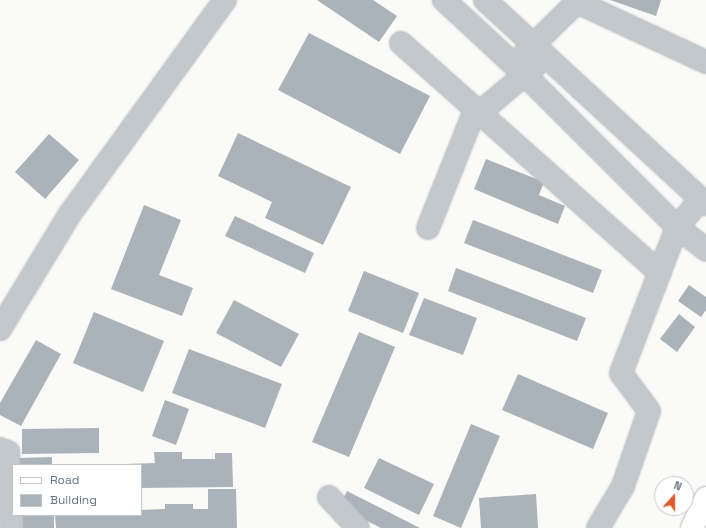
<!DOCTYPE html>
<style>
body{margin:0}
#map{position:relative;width:706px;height:528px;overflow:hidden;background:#fafaf8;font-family:"Space Grotesk",sans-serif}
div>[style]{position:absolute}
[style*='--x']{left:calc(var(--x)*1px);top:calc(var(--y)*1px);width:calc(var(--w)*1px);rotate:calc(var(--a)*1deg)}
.building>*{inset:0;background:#aab3b9}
.roads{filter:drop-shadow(0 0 1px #b3babf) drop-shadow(0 0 1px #b3babf)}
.minor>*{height:22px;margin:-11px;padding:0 11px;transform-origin:11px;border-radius:11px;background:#c3c8cc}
.secondary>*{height:22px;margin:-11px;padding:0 11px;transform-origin:11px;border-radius:11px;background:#fff}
span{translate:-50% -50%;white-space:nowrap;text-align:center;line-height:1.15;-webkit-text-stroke:4px #fff;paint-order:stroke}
.legend{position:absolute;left:12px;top:464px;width:130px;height:52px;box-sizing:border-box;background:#fff;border:1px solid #c1c8cd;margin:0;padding:5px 7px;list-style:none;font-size:12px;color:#657683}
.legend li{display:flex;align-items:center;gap:8px;height:20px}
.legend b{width:20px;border:1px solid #c1c8cd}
.north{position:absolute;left:654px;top:476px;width:40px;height:40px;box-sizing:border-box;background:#fff;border:1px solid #c1c8cd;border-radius:50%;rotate:21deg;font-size:11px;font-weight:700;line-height:16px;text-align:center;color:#657683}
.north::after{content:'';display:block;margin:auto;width:14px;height:18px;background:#e4572e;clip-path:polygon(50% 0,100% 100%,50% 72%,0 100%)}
</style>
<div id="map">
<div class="building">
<i style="clip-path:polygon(317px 0,373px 0,397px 16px,379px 42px)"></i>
<i style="clip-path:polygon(610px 0,661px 0,656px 16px)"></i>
<i style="clip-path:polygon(309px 33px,430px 96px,400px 154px,278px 90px)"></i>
<i style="clip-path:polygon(238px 133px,351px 187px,323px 245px,265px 218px,272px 202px,218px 176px)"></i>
<i style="clip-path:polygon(49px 134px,79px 160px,45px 199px,15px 172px)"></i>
<i style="clip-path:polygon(486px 159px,544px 182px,539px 195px,565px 206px,558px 224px,474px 189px)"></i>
<i style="clip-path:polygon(144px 205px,181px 220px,159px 275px,193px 288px,182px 316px,111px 289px)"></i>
<i style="clip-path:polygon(235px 216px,314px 253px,305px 273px,225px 236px)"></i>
<i style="clip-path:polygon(473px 220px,602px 270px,593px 293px,464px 243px)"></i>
<i style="clip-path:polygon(456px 268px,586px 318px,577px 341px,448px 291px)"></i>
<i style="clip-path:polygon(364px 271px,419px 293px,403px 333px,348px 311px)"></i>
<i style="clip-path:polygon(689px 285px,706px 297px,706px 310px,701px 317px,678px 301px)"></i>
<i style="clip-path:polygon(424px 298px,477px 318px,463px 355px,409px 335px)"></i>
<i style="clip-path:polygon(234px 300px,299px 334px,281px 367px,216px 333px)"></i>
<i style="clip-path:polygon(94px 312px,164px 341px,143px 392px,73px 363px)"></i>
<i style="clip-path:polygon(679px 314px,695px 327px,677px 352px,660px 339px)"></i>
<i style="clip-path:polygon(359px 332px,395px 347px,349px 457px,312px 442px)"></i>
<i style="clip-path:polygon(36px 340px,61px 354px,21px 426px,0 415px,0 403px)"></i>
<i style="clip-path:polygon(189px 349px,282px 384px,265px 428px,172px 393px)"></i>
<i style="clip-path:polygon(518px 374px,608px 413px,593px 449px,502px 410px)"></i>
<i style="clip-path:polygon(165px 400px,189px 409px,176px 445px,152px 436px)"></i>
<i style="clip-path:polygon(471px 424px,500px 436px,461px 528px,433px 516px)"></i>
<i style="clip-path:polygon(99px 428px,99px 453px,22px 454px,22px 429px)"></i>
<i style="clip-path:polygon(154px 452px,182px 452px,182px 459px,215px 459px,215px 453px,232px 453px,233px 487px,141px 488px,141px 465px,96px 465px,155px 463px)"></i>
<i style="clip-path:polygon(52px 457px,52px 465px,19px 465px,19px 458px)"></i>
<i style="clip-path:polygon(379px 458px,434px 484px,419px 515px,364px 488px)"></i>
<i style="clip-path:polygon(208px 489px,236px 489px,237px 528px,56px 528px,55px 515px,141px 515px,141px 510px,165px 509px,165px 504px,193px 504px,193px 509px,208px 509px)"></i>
<i style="clip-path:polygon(347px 491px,420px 528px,381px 528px,339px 507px)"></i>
<i style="clip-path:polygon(536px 494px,538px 528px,481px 528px,479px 498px)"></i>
<i style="clip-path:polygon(21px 515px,54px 515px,54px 528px,21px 528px)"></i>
</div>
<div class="roads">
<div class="minor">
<i style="--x:444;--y:0;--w:112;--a:42.8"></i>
<i style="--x:526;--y:76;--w:214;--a:45"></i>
<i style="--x:677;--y:227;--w:37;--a:38"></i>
<i style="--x:485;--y:0;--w:301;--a:42.7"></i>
<i style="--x:579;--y:3;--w:140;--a:24.9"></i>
<i style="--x:401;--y:43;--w:346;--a:41.6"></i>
<i style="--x:523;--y:55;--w:78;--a:-44.5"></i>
<i style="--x:428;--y:228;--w:116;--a:-68.3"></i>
<i style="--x:471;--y:120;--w:85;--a:-40.2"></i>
<i style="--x:0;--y:329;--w:135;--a:-58.7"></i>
<i style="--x:70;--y:214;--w:264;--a:-54.1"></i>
<i style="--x:0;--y:449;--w:9;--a:21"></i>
<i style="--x:8;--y:452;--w:76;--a:87"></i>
<i style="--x:329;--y:497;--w:42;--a:46.9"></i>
<i style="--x:598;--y:528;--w:49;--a:-59.2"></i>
<i style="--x:623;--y:486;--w:79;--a:-70.9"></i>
<i style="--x:649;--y:411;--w:47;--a:-126.4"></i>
<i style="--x:621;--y:373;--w:156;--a:-69"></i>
<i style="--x:677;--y:227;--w:37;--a:-49"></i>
</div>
<div class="secondary">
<i style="--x:692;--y:528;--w:33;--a:-65"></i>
</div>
</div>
<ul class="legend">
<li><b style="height:5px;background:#fff"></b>Road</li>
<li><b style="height:11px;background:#aab3b9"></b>Building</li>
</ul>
<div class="north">N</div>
</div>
